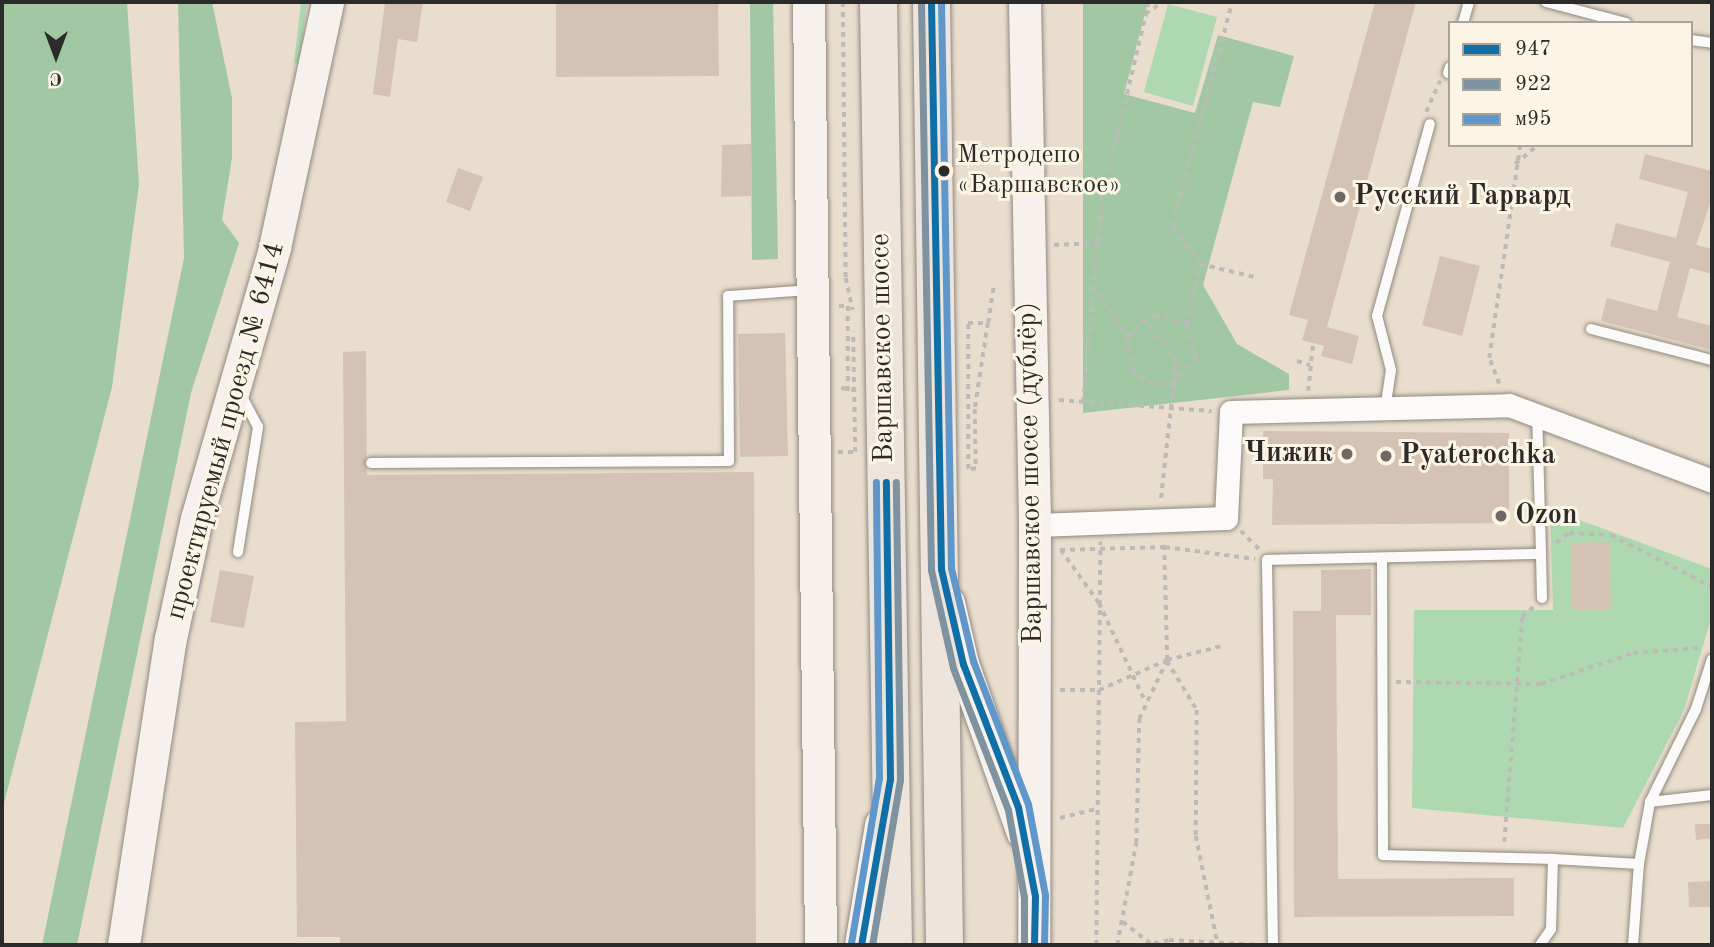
<!DOCTYPE html>
<meta charset="utf-8">
<style>
body{margin:0}
#map{position:relative;width:1714px;height:947px;overflow:hidden;background:#e9ddcd;font-family:"Old Standard TT",serif}
div>[style]{position:absolute}
[style*='--x']{left:calc(var(--x)*1px);top:calc(var(--y)*1px);width:calc(var(--w)*1px);rotate:calc(var(--a)*1deg)}
.green>*{inset:0;background:#aed9b0}
.forest>*{inset:0;background:#a1c8a3}
.building>*{inset:0;background:#d4c3b4}
.path>*{height:3.5px;margin-top:-1.75px;transform-origin:0;background:repeating-linear-gradient(90deg,#bdbbb8 0 5px,transparent 0 10px)}
.roads{filter:drop-shadow(0 0 2px #908a82) drop-shadow(0 0 2px #908a82)}
.service>*{height:10px;margin:-5px;padding:0 5px;transform-origin:5px;border-radius:5px;background:#fcfaf8}
.minor>*{height:23px;margin:-11.5px;padding:0 11.5px;transform-origin:11.5px;border-radius:11.5px;background:#fcfaf8}
.secondary>*{height:32px;margin:-16px;padding:0 16px;transform-origin:16px;border-radius:16px;background:#f6f1ec}
.primary>*{height:37px;margin:-18.5px;padding:0 18.5px;transform-origin:18.5px;border-radius:18.5px;background:#ede5dc}
.bus-1>*{height:7px;margin:-3.5px;padding:0 3.5px;transform-origin:3.5px;border-radius:3.5px;background:#106fa7}
.bus-2>*{height:7px;margin:-3.5px;padding:0 3.5px;transform-origin:3.5px;border-radius:3.5px;background:#7e92a0}
.bus-3>*{height:7px;margin:-3.5px;padding:0 3.5px;transform-origin:3.5px;border-radius:3.5px;background:#5f97cb}
.dots>*{width:19px;height:19px;translate:-50% -50%;box-sizing:border-box;border:4px solid #fcf5e5;border-radius:50%}
span{translate:-50% -50%;white-space:nowrap;text-align:center;line-height:1.15;-webkit-text-stroke:6px #fcf5e5;paint-order:stroke}
.bus-label{font-size:26px;color:#2b2b2b}
.left{translate:0 -50%;text-align:left}
.poi-label{font-size:28px;color:#2b2b2b;font-weight:700}
.right{translate:-100% -50%;text-align:right}
.street-label{font-size:28px;color:#2b2b2b}
.frame{position:absolute;inset:0;border:4px solid #2b2b2b;pointer-events:none}
.legend{position:absolute;left:1448px;top:21px;width:245px;height:126px;box-sizing:border-box;background:#fcf5e5;border:2px solid #a8a49b;margin:0;padding:9px 12px;list-style:none;font-size:21px;color:#2b2b2b}
.legend li{display:flex;align-items:center;gap:14px;height:35px}
.legend b{width:35px;border:2px solid #a8a49b}
.north{position:absolute;left:21px;top:21px;width:70px;height:70px;-webkit-text-stroke:5px #fcf5e5;paint-order:stroke;rotate:180deg;font-size:19px;font-weight:700;line-height:28px;text-align:center;color:#2b2b2b}
.north::after{content:'';display:block;margin:auto;width:24px;height:32px;background:#2b2b2b;clip-path:polygon(50% 0,100% 100%,50% 72%,0 100%)}
</style>
<div id="map">
<div class="green">
<i style="clip-path:polygon(301px 2px,307px 2px,299px 64px,294px 63px)"></i>
<i style="clip-path:polygon(1168px 4px,1217px 17px,1193px 106px,1144px 92px)"></i>
<i style="clip-path:polygon(1550px 509px,1712px 569px,1712px 615px,1684px 710px,1623px 828px,1412px 808px,1414px 610px,1553px 610px)"></i>
</div>
<div class="forest">
<i style="clip-path:polygon(2px 2px,127px 2px,139px 184px,112px 387px,2px 811px)"></i>
<i style="clip-path:polygon(178px 2px,212px 2px,232px 98px,232px 158px,222px 220px,239px 243px,191px 393px,77px 945px,42px 945px,184px 258px)"></i>
<i style="clip-path:polygon(750px 2px,773px 2px,778px 259px,752px 260px)"></i>
<i style="clip-path:polygon(1083px 2px,1148px 2px,1124px 94px,1195px 113px,1218px 35px,1294px 56px,1280px 107px,1253px 102px,1203px 285px,1237px 344px,1289px 374px,1289px 390px,1083px 413px)"></i>
</div>
<div class="building">
<i style="clip-path:polygon(385px 2px,423px 2px,417px 42px,398px 39px,390px 97px,373px 94px)"></i>
<i style="clip-path:polygon(556px 2px,718px 2px,719px 76px,556px 77px)"></i>
<i style="clip-path:polygon(1375px 2px,1416px 2px,1327px 327px,1359px 336px,1352px 364px,1321px 356px,1324px 346px,1302px 340px,1308px 320px,1289px 315px)"></i>
<i style="clip-path:polygon(751px 144px,751px 196px,721px 197px,722px 145px)"></i>
<i style="clip-path:polygon(1645px 154px,1712px 171px,1712px 198px,1696px 245px,1712px 249px,1712px 274px,1690px 268px,1677px 317px,1712px 326px,1712px 350px,1601px 321px,1607px 298px,1657px 311px,1670px 262px,1610px 246px,1616px 223px,1676px 238px,1688px 192px,1639px 179px)"></i>
<i style="clip-path:polygon(458px 168px,483px 177px,470px 211px,446px 202px)"></i>
<i style="clip-path:polygon(1440px 256px,1480px 266px,1462px 336px,1422px 325px)"></i>
<i style="clip-path:polygon(785px 333px,788px 456px,740px 457px,738px 334px)"></i>
<i style="clip-path:polygon(366px 351px,367px 475px,754px 472px,756px 945px,340px 945px,340px 937px,297px 937px,295px 722px,346px 721px,343px 352px)"></i>
<i style="clip-path:polygon(1263px 431px,1509px 433px,1509px 523px,1272px 525px,1273px 479px,1263px 479px)"></i>
<i style="clip-path:polygon(1609px 542px,1611px 609px,1572px 610px,1571px 543px)"></i>
<i style="clip-path:polygon(1371px 569px,1371px 615px,1336px 615px,1338px 879px,1514px 878px,1514px 916px,1294px 917px,1293px 611px,1321px 611px,1321px 570px)"></i>
<i style="clip-path:polygon(220px 570px,254px 576px,244px 628px,210px 622px)"></i>
<i style="clip-path:polygon(1695px 824px,1712px 824px,1712px 838px,1696px 840px)"></i>
<i style="clip-path:polygon(1712px 881px,1712px 907px,1689px 907px,1688px 882px)"></i>
</div>
<div class="path">
<i style="--x:843;--y:2;--w:276;--a:89.4"></i>
<i style="--x:846;--y:278;--w:33;--a:78"></i>
<i style="--x:1149;--y:2;--w:199;--a:103.3"></i>
<i style="--x:1103;--y:196;--w:90;--a:96.4"></i>
<i style="--x:1093;--y:285;--w:63;--a:56.1"></i>
<i style="--x:1128;--y:337;--w:34;--a:83"></i>
<i style="--x:1132;--y:371;--w:23;--a:34"></i>
<i style="--x:1151;--y:384;--w:23;--a:0"></i>
<i style="--x:1174;--y:384;--w:117;--a:96.4"></i>
<i style="--x:1145;--y:14;--w:22;--a:-34"></i>
<i style="--x:1426;--y:112;--w:34;--a:-66"></i>
<i style="--x:1515;--y:164;--w:30;--a:-40"></i>
<i style="--x:1054;--y:245;--w:44;--a:-2.6"></i>
<i style="--x:1200;--y:264;--w:56;--a:13.5"></i>
<i style="--x:839;--y:306;--w:9;--a:0"></i>
<i style="--x:848;--y:306;--w:87;--a:90"></i>
<i style="--x:1143;--y:319;--w:53;--a:51.2"></i>
<i style="--x:1176;--y:360;--w:24;--a:95"></i>
<i style="--x:988;--y:323;--w:87;--a:98.6"></i>
<i style="--x:975;--y:409;--w:60;--a:89"></i>
<i style="--x:976;--y:469;--w:8;--a:180"></i>
<i style="--x:968;--y:469;--w:146;--a:-90"></i>
<i style="--x:968;--y:323;--w:20;--a:0"></i>
<i style="--x:988;--y:323;--w:40;--a:-81.5"></i>
<i style="--x:1187;--y:325;--w:62;--a:-78"></i>
<i style="--x:1200;--y:264;--w:47;--a:-126.4"></i>
<i style="--x:1172;--y:226;--w:232;--a:-75"></i>
<i style="--x:1128;--y:336;--w:34;--a:-38"></i>
<i style="--x:1155;--y:315;--w:34;--a:17"></i>
<i style="--x:1187;--y:325;--w:34;--a:75"></i>
<i style="--x:1196;--y:358;--w:34;--a:130"></i>
<i style="--x:1297;--y:361;--w:14;--a:17"></i>
<i style="--x:1499;--y:384;--w:28;--a:-111"></i>
<i style="--x:1489;--y:358;--w:215;--a:-81.7"></i>
<i style="--x:841;--y:388;--w:13;--a:9"></i>
<i style="--x:1308;--y:391;--w:48;--a:-84.1"></i>
<i style="--x:1059;--y:400;--w:153;--a:4.1"></i>
<i style="--x:1083;--y:402;--w:115;--a:-85"></i>
<i style="--x:838;--y:452;--w:17;--a:0"></i>
<i style="--x:855;--y:452;--w:120;--a:-91"></i>
<i style="--x:1241;--y:531;--w:27;--a:45"></i>
<i style="--x:1556;--y:543;--w:16;--a:-38"></i>
<i style="--x:1569;--y:533;--w:42;--a:2.7"></i>
<i style="--x:1611;--y:535;--w:114;--a:27.2"></i>
<i style="--x:1060;--y:550;--w:105;--a:-1.6"></i>
<i style="--x:1165;--y:547;--w:91;--a:7.6"></i>
<i style="--x:1061;--y:550;--w:65;--a:54.4"></i>
<i style="--x:1099;--y:603;--w:110;--a:64.8"></i>
<i style="--x:1167;--y:661;--w:57;--a:58.5"></i>
<i style="--x:1197;--y:710;--w:126;--a:90.5"></i>
<i style="--x:1196;--y:836;--w:111;--a:78.6"></i>
<i style="--x:1396;--y:682;--w:145;--a:0.8"></i>
<i style="--x:1541;--y:684;--w:97;--a:-18.6"></i>
<i style="--x:1633;--y:653;--w:68;--a:-4.2"></i>
<i style="--x:1060;--y:690;--w:39;--a:0"></i>
<i style="--x:1099;--y:690;--w:74;--a:-23.8"></i>
<i style="--x:1167;--y:660;--w:57;--a:-14.3"></i>
<i style="--x:1060;--y:818;--w:37;--a:-14"></i>
<i style="--x:1504;--y:842;--w:226;--a:-85.4"></i>
<i style="--x:1522;--y:617;--w:15;--a:-42"></i>
<i style="--x:1123;--y:922;--w:36;--a:38"></i>
<i style="--x:1096;--y:945;--w:403;--a:-89.4"></i>
<i style="--x:1117;--y:945;--w:104;--a:-79.4"></i>
<i style="--x:1136;--y:843;--w:124;--a:-88.6"></i>
<i style="--x:1139;--y:719;--w:65;--a:-64.6"></i>
<i style="--x:1167;--y:660;--w:118;--a:-91.5"></i>
<i style="--x:1144;--y:945;--w:25;--a:-11"></i>
<i style="--x:1169;--y:940;--w:91;--a:3.1"></i>
</div>
<div class="roads">
<div class="service">
<i style="--x:1546;--y:2;--w:83;--a:14.7"></i>
<i style="--x:1463;--y:23;--w:22;--a:-74"></i>
<i style="--x:1691;--y:40;--w:21;--a:8"></i>
<i style="--x:1448;--y:73;--w:6;--a:-72"></i>
<i style="--x:1591;--y:329;--w:125;--a:14.4"></i>
<i style="--x:1385;--y:410;--w:40;--a:-81.5"></i>
<i style="--x:1391;--y:370;--w:56;--a:-104.5"></i>
<i style="--x:1377;--y:316;--w:199;--a:-74.6"></i>
<i style="--x:371;--y:463;--w:358;--a:-0.3"></i>
<i style="--x:729;--y:461;--w:165;--a:-90.3"></i>
<i style="--x:728;--y:296;--w:82;--a:-4.2"></i>
<i style="--x:238;--y:552;--w:127;--a:-80.9"></i>
<i style="--x:258;--y:427;--w:41;--a:-117.8"></i>
<i style="--x:1541;--y:554;--w:44;--a:88.7"></i>
<i style="--x:1382;--y:560;--w:295;--a:89.8"></i>
<i style="--x:1383;--y:855;--w:170;--a:1.3"></i>
<i style="--x:1650;--y:802;--w:62;--a:-6.4"></i>
<i style="--x:1273;--y:945;--w:385;--a:-90.9"></i>
<i style="--x:1267;--y:560;--w:274;--a:-1.3"></i>
<i style="--x:1541;--y:554;--w:139;--a:-91.6"></i>
<i style="--x:1540;--y:945;--w:19;--a:-55"></i>
<i style="--x:1551;--y:929;--w:70;--a:-88.4"></i>
<i style="--x:1553;--y:859;--w:86;--a:3.3"></i>
<i style="--x:1639;--y:864;--w:63;--a:-79.9"></i>
<i style="--x:1650;--y:802;--w:104;--a:-63.7"></i>
<i style="--x:1696;--y:709;--w:52;--a:-72.3"></i>
<i style="--x:1633;--y:945;--w:81;--a:-85.8"></i>
</div>
<div class="minor">
<i style="--x:1035;--y:525;--w:191;--a:-2.1"></i>
<i style="--x:1226;--y:518;--w:106;--a:-87.3"></i>
<i style="--x:1231;--y:412;--w:278;--a:-1.4"></i>
<i style="--x:1509;--y:405;--w:217;--a:20.5"></i>
</div>
<div class="secondary">
<i style="--x:809;--y:2;--w:943;--a:89.27"></i>
<i style="--x:1025;--y:2;--w:523;--a:88.9"></i>
<i style="--x:1035;--y:525;--w:420;--a:90.1"></i>
<i style="--x:949;--y:603;--w:63;--a:77.1"></i>
<i style="--x:963;--y:664;--w:179;--a:70.5"></i>
<i style="--x:124;--y:945;--w:310;--a:-81.3"></i>
<i style="--x:171;--y:639;--w:123;--a:-77.8"></i>
<i style="--x:197;--y:519;--w:282;--a:-73.9"></i>
<i style="--x:275;--y:248;--w:252;--a:-77.8"></i>
<i style="--x:861;--y:945;--w:122;--a:-80.5"></i>
</div>
<div class="primary">
<i style="--x:878;--y:2;--w:943;--a:89.09"></i>
<i style="--x:931;--y:2;--w:943;--a:89.21"></i>
</div>
</div>
<div class="bus-1">
<i style="--x:931;--y:2;--w:567;--a:88.99"></i>
<i style="--x:941;--y:569;--w:98;--a:77"></i>
<i style="--x:963;--y:664;--w:153;--a:69"></i>
<i style="--x:1018;--y:807;--w:91;--a:79.2"></i>
<i style="--x:1035;--y:896;--w:49;--a:91.2"></i>
<i style="--x:861;--y:945;--w:169;--a:-80.1"></i>
<i style="--x:890;--y:779;--w:297;--a:-90.8"></i>
</div>
<div class="bus-2">
<i style="--x:921;--y:2;--w:568;--a:88.99"></i>
<i style="--x:931;--y:570;--w:100;--a:77.3"></i>
<i style="--x:953;--y:668;--w:152;--a:68.8"></i>
<i style="--x:1008;--y:810;--w:88;--a:79.6"></i>
<i style="--x:1024;--y:897;--w:48;--a:90"></i>
<i style="--x:872;--y:945;--w:167;--a:-80.4"></i>
<i style="--x:900;--y:780;--w:298;--a:-90.8"></i>
</div>
<div class="bus-3">
<i style="--x:941;--y:2;--w:566;--a:88.99"></i>
<i style="--x:951;--y:568;--w:96;--a:76.7"></i>
<i style="--x:973;--y:661;--w:153;--a:69"></i>
<i style="--x:1028;--y:804;--w:93;--a:79.4"></i>
<i style="--x:1045;--y:895;--w:50;--a:91.1"></i>
<i style="--x:851;--y:943;--w:167;--a:-80.4"></i>
<i style="--x:879;--y:778;--w:296;--a:-90.6"></i>
</div>
<div class="dots">
<i style="left:944px;top:171px;background:#2b2b2b"></i>
<i style="left:1340px;top:197px;background:#6e6964"></i>
<i style="left:1347px;top:454px;background:#6e6964"></i>
<i style="left:1386px;top:456px;background:#6e6964"></i>
<i style="left:1501px;top:516px;background:#6e6964"></i>
</div>
<div class="bus-label">
<span class="left" style="left:957px;top:171px">Метродепо<br>«Варшавское»</span>
</div>
<div class="poi-label">
<span class="left" style="left:1354px;top:197px">Русский Гарвард</span>
<span class="right" style="left:1333px;top:454px">Чижик</span>
<span class="left" style="left:1400px;top:456px">Pyaterochka</span>
<span class="left" style="left:1515px;top:516px">Ozon</span>
</div>
<div class="street-label">
<span style="left:883px;top:348px;rotate:-91deg">Варшавское шоссе</span>
<span style="left:226px;top:431px;rotate:-75deg">проектируемый проезд № 6414</span>
<span style="left:1031px;top:473px;rotate:-91deg">Варшавское шоссе (дублёр)</span>
</div>
<div class="frame"></div>
<ul class="legend">
<li><b style="height:9px;background:#106fa7"></b>947</li>
<li><b style="height:9px;background:#7e92a0"></b>922</li>
<li><b style="height:9px;background:#5f97cb"></b>м95</li>
</ul>
<div class="north">С</div>
</div>
